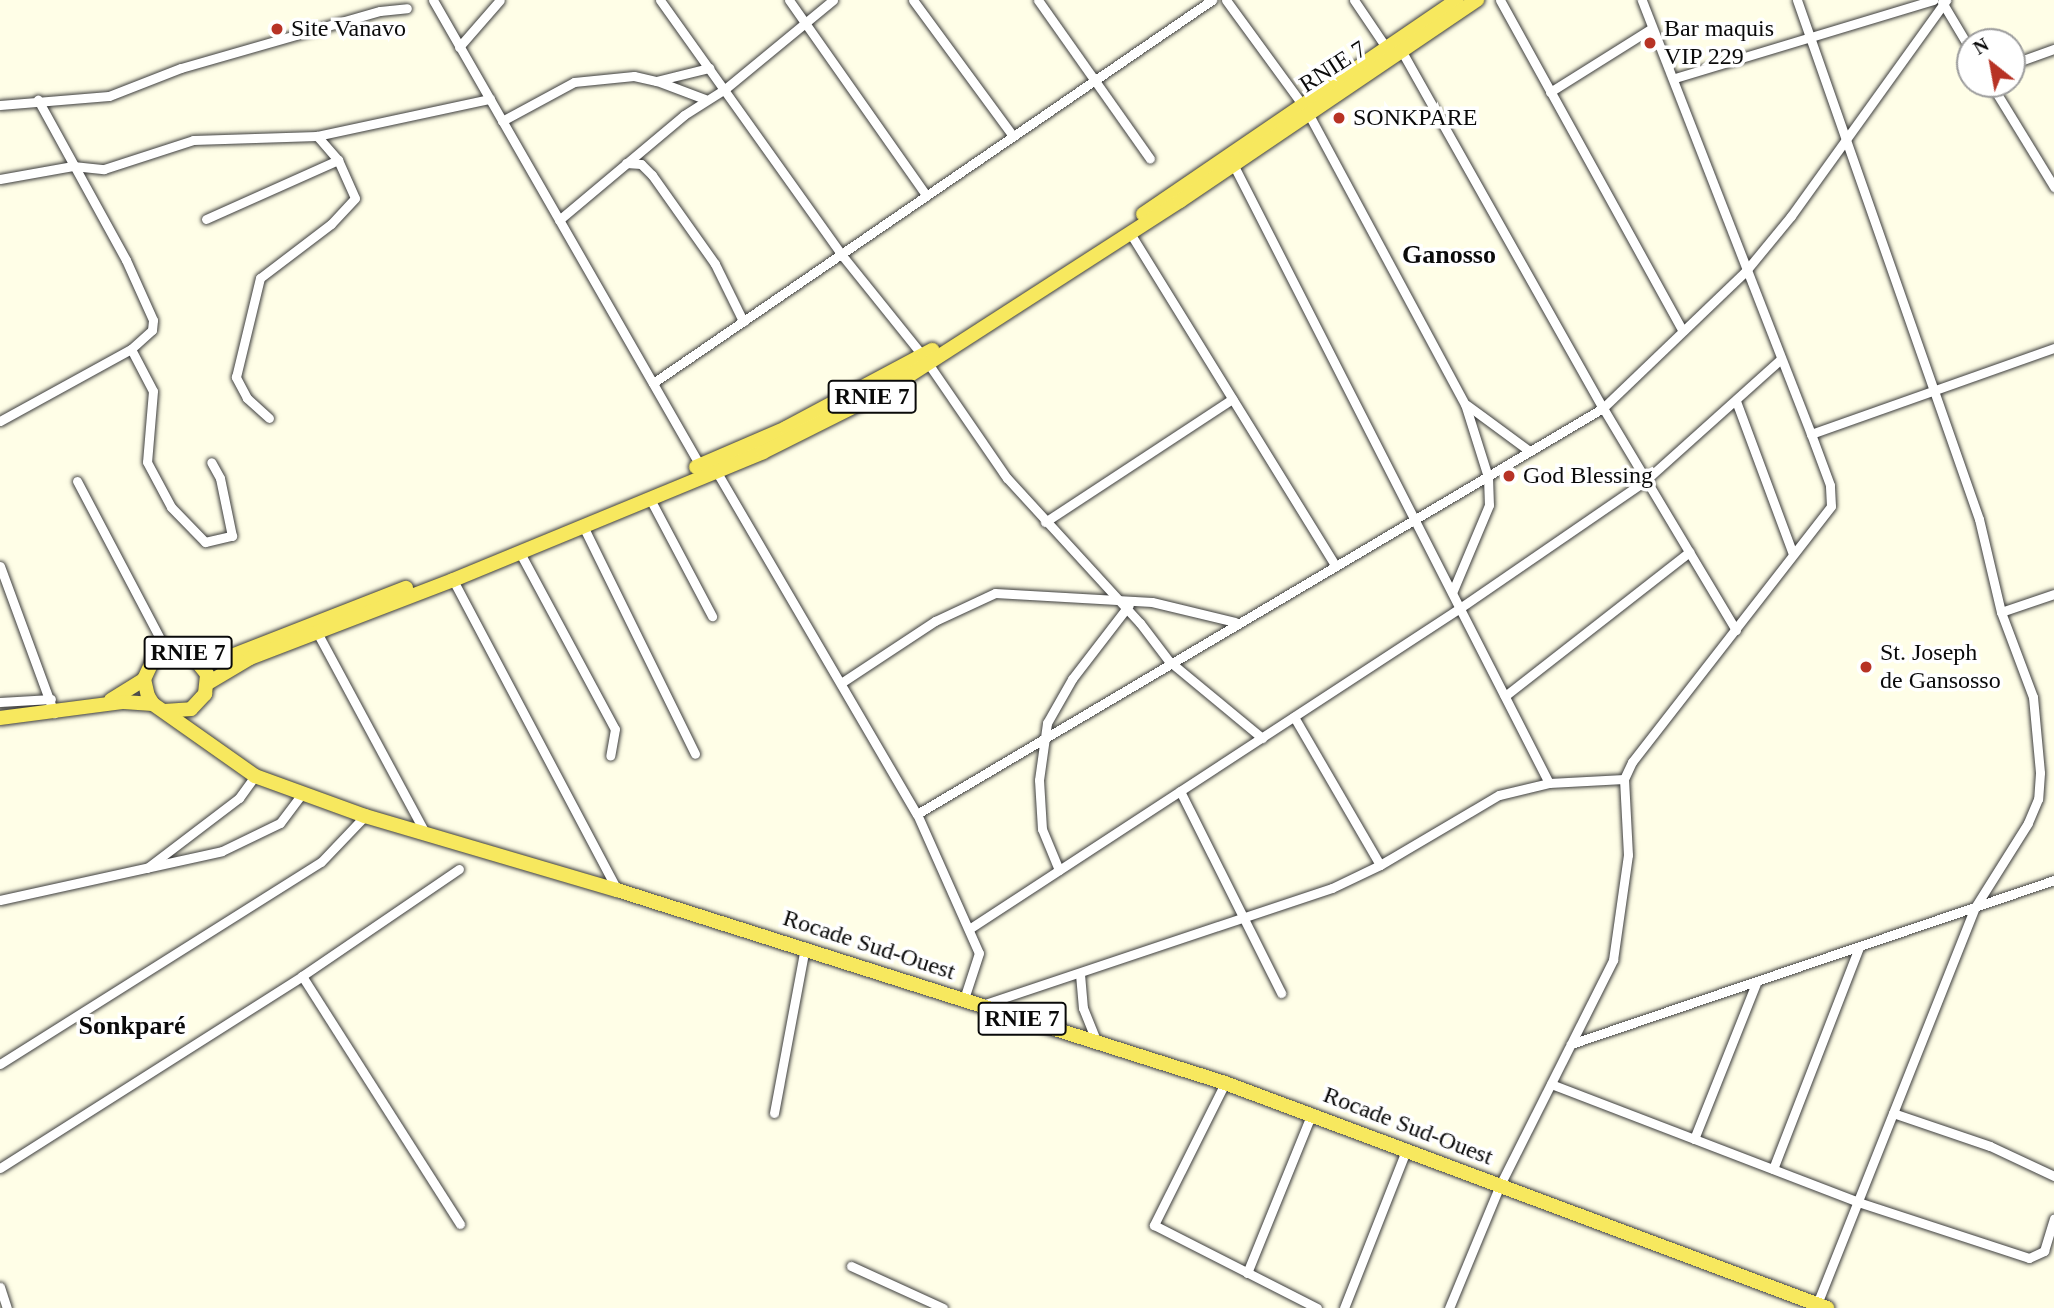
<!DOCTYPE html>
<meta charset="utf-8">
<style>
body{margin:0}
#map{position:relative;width:2054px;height:1308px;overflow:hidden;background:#fffee7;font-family:"Times New Roman",serif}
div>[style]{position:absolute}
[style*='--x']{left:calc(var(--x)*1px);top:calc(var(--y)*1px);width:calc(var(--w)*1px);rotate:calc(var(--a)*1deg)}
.roads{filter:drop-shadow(0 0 2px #3d3d3d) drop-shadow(0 0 2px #3d3d3d)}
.street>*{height:9px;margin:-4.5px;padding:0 4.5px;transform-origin:4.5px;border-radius:4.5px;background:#fff}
.primary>*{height:14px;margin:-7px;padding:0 7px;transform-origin:7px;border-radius:7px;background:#f7e85e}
.dots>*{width:19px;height:19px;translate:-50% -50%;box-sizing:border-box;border:4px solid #fff;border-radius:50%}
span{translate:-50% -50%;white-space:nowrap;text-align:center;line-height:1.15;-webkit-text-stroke:7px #fff;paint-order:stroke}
.shield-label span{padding:2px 5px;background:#fff;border:2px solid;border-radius:5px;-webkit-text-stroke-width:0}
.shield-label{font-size:23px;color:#0a0a0a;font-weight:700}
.poi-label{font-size:24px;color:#0a0a0a}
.left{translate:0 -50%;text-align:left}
.street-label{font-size:24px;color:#0a0a0a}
.neighbourhood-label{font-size:26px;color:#0a0a0a;font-weight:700}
.north{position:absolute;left:1956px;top:28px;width:70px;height:70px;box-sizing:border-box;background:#fff;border:2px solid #9d9d9d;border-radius:50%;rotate:329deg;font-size:19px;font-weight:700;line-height:28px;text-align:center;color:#0a0a0a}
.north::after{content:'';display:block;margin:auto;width:24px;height:32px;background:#b73325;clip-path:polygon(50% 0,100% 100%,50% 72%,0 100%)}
</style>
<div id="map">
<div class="roads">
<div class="street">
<i style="--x:433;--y:0;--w:541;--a:60.16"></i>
<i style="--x:660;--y:0;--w:312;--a:54.5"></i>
<i style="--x:841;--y:254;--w:131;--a:51.2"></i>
<i style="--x:923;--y:356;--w:148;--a:55.5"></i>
<i style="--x:1007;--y:478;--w:197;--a:47.5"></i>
<i style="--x:1140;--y:623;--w:48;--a:52.7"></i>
<i style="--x:1169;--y:661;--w:121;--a:39.6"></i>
<i style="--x:789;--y:0;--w:238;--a:54.9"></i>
<i style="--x:913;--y:0;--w:169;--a:53.7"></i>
<i style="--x:1038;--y:0;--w:194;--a:54.8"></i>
<i style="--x:1226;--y:0;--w:137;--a:53.9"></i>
<i style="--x:1307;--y:111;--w:333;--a:61.7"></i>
<i style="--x:1465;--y:404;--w:77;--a:72.5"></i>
<i style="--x:1488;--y:477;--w:28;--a:88"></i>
<i style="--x:1489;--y:505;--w:95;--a:112.8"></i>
<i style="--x:1354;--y:0;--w:55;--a:56"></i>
<i style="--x:1500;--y:0;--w:378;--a:61.1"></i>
<i style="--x:1797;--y:0;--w:550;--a:70.68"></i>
<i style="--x:1979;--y:519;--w:96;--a:76.7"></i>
<i style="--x:2001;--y:612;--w:91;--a:69.4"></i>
<i style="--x:2033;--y:697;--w:76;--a:84.7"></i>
<i style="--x:2040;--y:773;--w:26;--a:94"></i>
<i style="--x:2038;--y:799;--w:26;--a:113"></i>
<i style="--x:2028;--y:823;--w:99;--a:122.2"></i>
<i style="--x:1975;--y:907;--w:427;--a:111.7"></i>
<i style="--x:1942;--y:2;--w:55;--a:59.2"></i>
<i style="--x:459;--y:47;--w:62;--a:-48.9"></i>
<i style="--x:1401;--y:50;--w:411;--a:60.6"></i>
<i style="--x:1603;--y:408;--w:259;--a:59.1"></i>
<i style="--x:2012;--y:64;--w:45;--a:-19.7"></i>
<i style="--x:1675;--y:78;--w:270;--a:-16.8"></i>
<i style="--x:657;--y:81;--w:51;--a:20.6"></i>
<i style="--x:1991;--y:84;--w:121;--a:58.5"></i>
<i style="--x:1550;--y:92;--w:120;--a:-32.1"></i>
<i style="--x:0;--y:105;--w:109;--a:-4.7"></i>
<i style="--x:109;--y:96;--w:77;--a:-21.3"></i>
<i style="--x:181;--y:68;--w:207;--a:-16"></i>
<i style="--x:380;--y:11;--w:27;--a:-6"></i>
<i style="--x:502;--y:121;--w:82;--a:-28.4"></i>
<i style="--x:574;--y:82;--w:60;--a:-5.7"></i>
<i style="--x:634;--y:76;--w:23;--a:13"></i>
<i style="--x:656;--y:81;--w:55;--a:-13.8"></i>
<i style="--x:626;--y:163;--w:15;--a:4"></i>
<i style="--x:641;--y:164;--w:16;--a:45"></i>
<i style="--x:652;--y:175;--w:109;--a:54.7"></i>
<i style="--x:715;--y:264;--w:64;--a:63.8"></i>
<i style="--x:1233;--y:164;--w:695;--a:62.96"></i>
<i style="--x:0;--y:179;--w:74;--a:-10.1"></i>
<i style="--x:73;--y:166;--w:31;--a:6"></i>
<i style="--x:104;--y:169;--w:94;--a:-18"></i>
<i style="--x:193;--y:140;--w:124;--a:-1.8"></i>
<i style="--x:317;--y:136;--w:177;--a:-12.1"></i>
<i style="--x:206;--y:219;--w:145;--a:-24.1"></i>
<i style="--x:559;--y:220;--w:163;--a:-40"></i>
<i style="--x:684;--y:115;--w:49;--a:-32.4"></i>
<i style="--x:725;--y:89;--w:140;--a:-39.5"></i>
<i style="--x:1130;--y:233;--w:390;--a:58.3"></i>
<i style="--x:131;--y:349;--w:47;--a:62.4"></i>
<i style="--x:153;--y:391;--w:71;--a:94.8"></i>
<i style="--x:147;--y:462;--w:51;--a:61.9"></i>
<i style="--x:171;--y:507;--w:49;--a:45.8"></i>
<i style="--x:205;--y:542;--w:28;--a:-13"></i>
<i style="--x:232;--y:536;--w:59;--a:-101.7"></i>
<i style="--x:220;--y:478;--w:18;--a:-119"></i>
<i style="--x:653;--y:383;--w:678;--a:-34.42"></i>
<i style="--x:1736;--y:401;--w:163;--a:69.6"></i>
<i style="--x:1467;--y:405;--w:76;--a:36.4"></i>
<i style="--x:269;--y:418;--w:30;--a:-138"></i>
<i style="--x:247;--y:398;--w:24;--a:-118"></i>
<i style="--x:236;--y:377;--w:102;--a:-76.4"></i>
<i style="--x:260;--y:278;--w:89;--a:-37.3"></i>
<i style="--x:331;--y:224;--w:35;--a:-47"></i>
<i style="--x:355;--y:198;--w:42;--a:-114.1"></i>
<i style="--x:338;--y:160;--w:32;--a:-131"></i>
<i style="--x:0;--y:421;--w:149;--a:-28.8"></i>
<i style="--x:131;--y:349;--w:28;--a:-42"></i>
<i style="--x:152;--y:330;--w:10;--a:-84"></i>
<i style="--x:153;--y:320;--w:66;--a:-114.2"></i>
<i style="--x:126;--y:260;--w:183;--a:-118.8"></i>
<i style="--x:1811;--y:434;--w:258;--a:-19.5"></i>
<i style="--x:715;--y:469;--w:400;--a:59.7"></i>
<i style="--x:917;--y:814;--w:152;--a:66"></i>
<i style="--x:979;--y:953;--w:48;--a:108.1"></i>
<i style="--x:77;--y:481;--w:193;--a:62.2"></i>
<i style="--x:649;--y:497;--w:135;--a:62.1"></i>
<i style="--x:1045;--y:522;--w:224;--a:-33.3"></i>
<i style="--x:582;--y:524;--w:256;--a:63.8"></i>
<i style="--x:519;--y:551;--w:202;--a:61.7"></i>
<i style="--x:615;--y:729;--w:27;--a:100"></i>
<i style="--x:0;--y:566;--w:157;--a:69.8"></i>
<i style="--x:453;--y:580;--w:351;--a:62.1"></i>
<i style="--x:2001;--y:612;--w:56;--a:-18.8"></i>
<i style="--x:318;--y:634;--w:226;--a:61.7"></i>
<i style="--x:841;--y:683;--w:113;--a:-33.4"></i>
<i style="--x:935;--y:621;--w:66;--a:-25"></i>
<i style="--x:995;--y:593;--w:157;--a:3.3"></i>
<i style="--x:1152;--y:602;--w:85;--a:13.5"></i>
<i style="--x:1505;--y:696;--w:234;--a:-38"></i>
<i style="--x:0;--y:702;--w:51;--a:-3.4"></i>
<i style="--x:1294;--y:717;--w:171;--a:59.8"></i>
<i style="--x:1180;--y:791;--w:226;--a:63.4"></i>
<i style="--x:917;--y:814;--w:797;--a:-30.62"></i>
<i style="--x:1603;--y:408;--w:197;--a:-43.8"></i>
<i style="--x:1745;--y:272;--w:72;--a:-50.6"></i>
<i style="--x:1791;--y:216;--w:266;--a:-54.3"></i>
<i style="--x:147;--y:868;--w:116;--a:-37.3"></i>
<i style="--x:239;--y:798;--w:27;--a:-54"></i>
<i style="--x:1059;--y:870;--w:44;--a:-112.5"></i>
<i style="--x:1042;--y:829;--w:49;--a:-93.5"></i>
<i style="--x:1039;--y:780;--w:58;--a:-82"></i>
<i style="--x:1047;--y:723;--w:51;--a:-60.4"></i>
<i style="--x:1072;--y:679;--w:93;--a:-52.4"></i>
<i style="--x:0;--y:900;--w:227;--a:-12.4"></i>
<i style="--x:222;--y:851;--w:64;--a:-25.8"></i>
<i style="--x:280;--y:823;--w:38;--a:-53"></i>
<i style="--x:969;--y:929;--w:587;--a:-33.18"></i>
<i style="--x:1460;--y:608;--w:226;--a:-34.5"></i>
<i style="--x:1646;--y:480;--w:181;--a:-41.9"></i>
<i style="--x:1080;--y:974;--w:34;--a:85"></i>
<i style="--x:1083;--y:1008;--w:38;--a:68"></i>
<i style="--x:302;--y:976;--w:294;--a:57.5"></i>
<i style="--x:982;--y:1005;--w:369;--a:-18.5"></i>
<i style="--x:1332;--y:888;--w:53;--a:-25.6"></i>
<i style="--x:1380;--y:865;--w:138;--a:-30.5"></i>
<i style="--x:1499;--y:795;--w:51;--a:-13.5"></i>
<i style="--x:1549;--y:783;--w:75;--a:-3.1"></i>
<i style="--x:1571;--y:1044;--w:510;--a:-18.75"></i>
<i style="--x:0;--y:1064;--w:379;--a:-32.2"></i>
<i style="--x:321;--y:862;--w:64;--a:-46.3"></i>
<i style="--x:1225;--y:1083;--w:159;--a:116.6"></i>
<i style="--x:1154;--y:1225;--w:183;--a:27"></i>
<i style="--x:1551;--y:1084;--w:329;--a:21"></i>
<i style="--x:1858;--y:1202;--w:180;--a:18.1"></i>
<i style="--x:2029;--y:1258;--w:17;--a:-25"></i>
<i style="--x:2044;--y:1251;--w:34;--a:-73"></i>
<i style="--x:774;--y:1113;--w:168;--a:-79.4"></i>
<i style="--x:1893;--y:1113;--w:102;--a:18.8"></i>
<i style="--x:1990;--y:1146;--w:71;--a:25.1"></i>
<i style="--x:1694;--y:1139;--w:170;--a:-68.3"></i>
<i style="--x:0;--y:1168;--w:358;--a:-32.4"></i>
<i style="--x:302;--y:976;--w:190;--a:-34.3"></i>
<i style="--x:1773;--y:1169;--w:238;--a:-68.8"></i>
<i style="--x:851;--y:1266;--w:101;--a:24.5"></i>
<i style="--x:1247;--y:1273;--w:173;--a:-67.9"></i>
<i style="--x:0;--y:1287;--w:22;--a:72"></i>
<i style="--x:1344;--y:1308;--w:169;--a:-68.5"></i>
<i style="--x:1449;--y:1308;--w:133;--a:-67.5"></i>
<i style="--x:1500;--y:1185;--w:252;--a:-63.3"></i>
<i style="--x:1613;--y:960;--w:106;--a:-81.9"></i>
<i style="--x:1628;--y:855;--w:76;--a:-93"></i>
<i style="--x:1624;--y:779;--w:19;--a:-65"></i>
<i style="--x:1632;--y:762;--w:324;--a:-52.1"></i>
<i style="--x:1831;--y:506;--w:21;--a:-93"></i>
<i style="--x:1830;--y:485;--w:54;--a:-110.4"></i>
<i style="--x:1811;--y:434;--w:466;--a:-111.3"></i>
</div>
<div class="primary">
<i style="--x:1143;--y:214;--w:380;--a:-34.3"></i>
<i style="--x:696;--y:467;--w:98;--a:-23.4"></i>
<i style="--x:786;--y:428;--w:166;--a:-28.1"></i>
<i style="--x:198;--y:659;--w:18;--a:9"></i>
<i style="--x:216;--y:662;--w:204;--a:-21.3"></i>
<i style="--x:208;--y:683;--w:49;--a:-30.8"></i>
<i style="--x:250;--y:658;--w:217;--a:-21"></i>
<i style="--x:453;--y:580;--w:335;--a:-22.4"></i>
<i style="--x:763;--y:452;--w:136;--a:-26.6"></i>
<i style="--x:885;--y:391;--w:351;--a:-32.8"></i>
<i style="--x:1180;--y:201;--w:359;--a:-34.1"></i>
<i style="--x:111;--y:700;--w:39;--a:-32"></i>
<i style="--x:164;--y:711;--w:27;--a:-4"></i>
<i style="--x:191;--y:709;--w:21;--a:-47"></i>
<i style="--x:205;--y:694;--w:20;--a:-84"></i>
<i style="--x:207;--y:674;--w:27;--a:-129"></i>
<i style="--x:190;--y:653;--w:20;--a:-174"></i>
<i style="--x:170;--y:651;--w:19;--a:152"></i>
<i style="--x:153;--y:660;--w:21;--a:115"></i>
<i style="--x:144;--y:679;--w:17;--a:77"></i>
<i style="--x:148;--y:696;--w:9;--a:58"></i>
<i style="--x:153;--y:704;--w:125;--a:35.2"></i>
<i style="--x:255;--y:776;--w:117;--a:20"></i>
<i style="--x:365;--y:816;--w:263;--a:16.4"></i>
<i style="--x:617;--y:890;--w:638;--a:17.61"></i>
<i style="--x:1225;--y:1083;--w:643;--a:20.49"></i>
<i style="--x:0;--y:718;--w:125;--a:-7.4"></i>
<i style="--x:124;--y:702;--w:29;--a:4"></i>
</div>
</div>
<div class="dots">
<i style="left:277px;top:29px;background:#b73325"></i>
<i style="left:1650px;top:43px;background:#b73325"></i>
<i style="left:1339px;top:118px;background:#b73325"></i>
<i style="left:1509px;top:476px;background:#b73325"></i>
<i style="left:1866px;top:667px;background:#b73325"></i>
</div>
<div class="shield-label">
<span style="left:872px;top:397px">RNIE 7</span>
<span style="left:188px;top:653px">RNIE 7</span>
<span style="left:1022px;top:1019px">RNIE 7</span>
</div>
<div class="poi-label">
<span class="left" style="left:291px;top:29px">Site Vanavo</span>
<span class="left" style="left:1664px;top:43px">Bar maquis<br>VIP 229</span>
<span class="left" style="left:1353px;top:118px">SONKPARE</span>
<span class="left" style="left:1523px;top:476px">God Blessing</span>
<span class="left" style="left:1880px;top:667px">St. Joseph<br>de Gansosso</span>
</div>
<div class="street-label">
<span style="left:1333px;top:67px;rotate:-33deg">RNIE 7</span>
<span style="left:869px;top:945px;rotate:18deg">Rocade Sud-Ouest</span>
<span style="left:1408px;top:1126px;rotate:21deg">Rocade Sud-Ouest</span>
</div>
<div class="neighbourhood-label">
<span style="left:1449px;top:255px">Ganosso</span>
<span style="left:132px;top:1026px">Sonkparé</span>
</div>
<div class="north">N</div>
</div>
